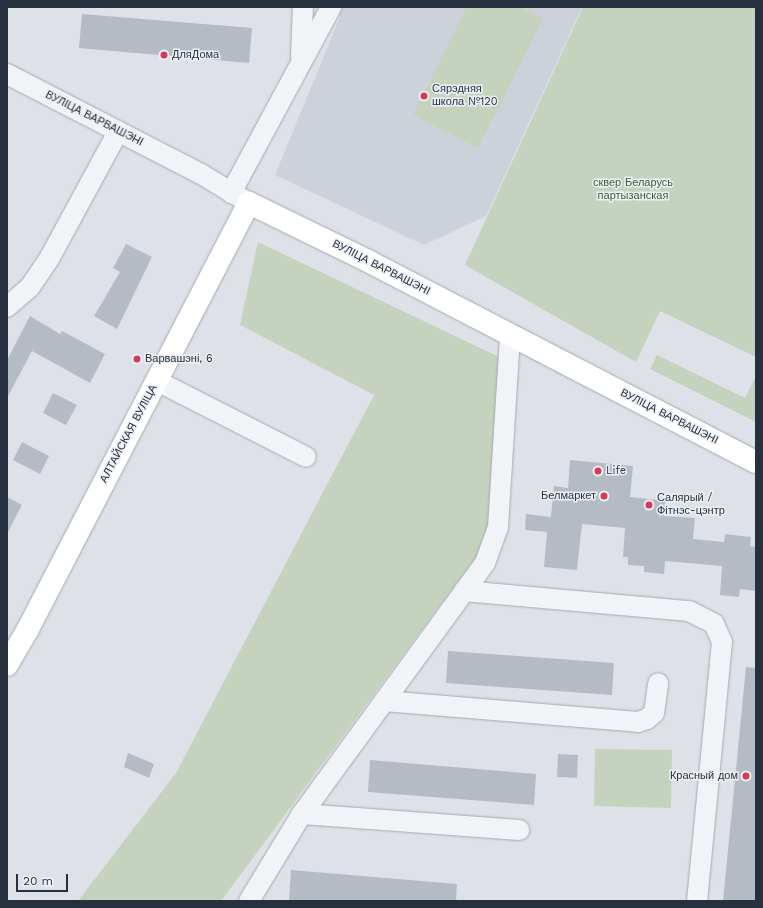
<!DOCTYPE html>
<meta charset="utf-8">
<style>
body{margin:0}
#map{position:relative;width:763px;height:908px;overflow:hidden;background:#dee2e8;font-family:"Work Sans",sans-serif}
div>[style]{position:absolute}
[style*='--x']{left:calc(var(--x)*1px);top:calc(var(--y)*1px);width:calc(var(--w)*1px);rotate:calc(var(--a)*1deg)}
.built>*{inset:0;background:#ccd1da}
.green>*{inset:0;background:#c4d2be}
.building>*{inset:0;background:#b5bbc5}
.roads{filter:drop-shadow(0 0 1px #a3a9b2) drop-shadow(0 0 1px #a3a9b2)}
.minor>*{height:20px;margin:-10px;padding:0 10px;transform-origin:10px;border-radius:10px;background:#f1f3f6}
.major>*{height:22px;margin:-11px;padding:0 11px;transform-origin:11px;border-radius:11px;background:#fff}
.dots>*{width:11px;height:11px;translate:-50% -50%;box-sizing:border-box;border:2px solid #edf1f6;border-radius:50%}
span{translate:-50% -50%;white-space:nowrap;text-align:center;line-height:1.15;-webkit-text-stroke:3px #edf1f6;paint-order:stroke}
.poi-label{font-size:11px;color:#26303f}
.left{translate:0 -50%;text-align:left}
.right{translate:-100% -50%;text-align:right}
.street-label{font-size:11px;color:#26303f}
.park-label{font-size:11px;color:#3b5c33}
.frame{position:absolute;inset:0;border:8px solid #26303f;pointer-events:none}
.scale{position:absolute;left:16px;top:874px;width:52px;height:18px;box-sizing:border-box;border:2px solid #26303f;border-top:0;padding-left:5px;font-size:12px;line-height:14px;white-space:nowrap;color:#26303f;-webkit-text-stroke:3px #edf1f6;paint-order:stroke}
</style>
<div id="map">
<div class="built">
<i style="clip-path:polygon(336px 7px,582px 7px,486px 216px,424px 245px,275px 175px,340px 17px)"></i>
</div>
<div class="green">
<i style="clip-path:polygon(467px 7px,519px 7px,543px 19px,478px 148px,413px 115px)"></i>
<i style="clip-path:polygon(583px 7px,756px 7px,756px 357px,660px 311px,636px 362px,465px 265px)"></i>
<i style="clip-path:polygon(258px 242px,499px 357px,498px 527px,221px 901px,78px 901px,176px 773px,374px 395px,240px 325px)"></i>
<i style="clip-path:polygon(657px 355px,745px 398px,756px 376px,756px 422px,650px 369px)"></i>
<i style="clip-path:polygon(595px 749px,672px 750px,671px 808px,594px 806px)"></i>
</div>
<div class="building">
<i style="clip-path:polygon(82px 14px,252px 28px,249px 63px,79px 48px)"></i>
<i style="clip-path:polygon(126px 244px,152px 257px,117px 329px,94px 316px,120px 272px,113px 268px)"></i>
<i style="clip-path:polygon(30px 316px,60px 334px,62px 331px,105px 354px,90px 383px,32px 351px,7px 398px,7px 360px)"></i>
<i style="clip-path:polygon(53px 393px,77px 405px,66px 425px,43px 413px)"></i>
<i style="clip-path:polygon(22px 442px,49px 456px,40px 474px,13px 460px)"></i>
<i style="clip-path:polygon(570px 460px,633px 466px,630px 497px,665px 501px,664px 516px,695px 518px,693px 539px,724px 542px,725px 534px,751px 537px,750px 546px,756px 547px,756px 591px,740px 589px,739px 597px,720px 595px,722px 566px,665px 561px,664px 574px,644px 572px,644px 566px,628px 565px,628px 557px,623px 557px,625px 528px,582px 524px,577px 570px,544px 567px,547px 532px,525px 530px,526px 514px,551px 517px,554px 486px,568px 488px)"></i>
<i style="clip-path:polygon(7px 497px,22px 505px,7px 534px)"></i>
<i style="clip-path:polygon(448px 651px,614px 663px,612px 695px,446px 683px)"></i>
<i style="clip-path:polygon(746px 667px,756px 668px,756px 901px,723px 901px)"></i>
<i style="clip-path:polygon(128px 753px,154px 764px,149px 778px,124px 767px)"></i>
<i style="clip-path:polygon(558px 754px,578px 755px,577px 778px,557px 777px)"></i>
<i style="clip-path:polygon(370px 760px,536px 774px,534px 805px,368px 792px)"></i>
<i style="clip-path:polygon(291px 870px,457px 884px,456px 901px,289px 901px)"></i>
</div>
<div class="roads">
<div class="minor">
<i style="--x:301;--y:56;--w:49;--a:-87.7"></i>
<i style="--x:7;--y:74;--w:218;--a:27.3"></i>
<i style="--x:201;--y:174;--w:56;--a:31.1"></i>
<i style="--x:231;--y:193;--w:211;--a:-61.7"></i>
<i style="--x:7;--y:307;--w:30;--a:-41"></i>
<i style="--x:30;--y:287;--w:34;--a:-56"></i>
<i style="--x:49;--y:259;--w:145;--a:-61.5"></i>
<i style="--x:157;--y:381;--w:167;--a:27"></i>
<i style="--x:464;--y:591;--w:226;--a:5.1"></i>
<i style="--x:689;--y:611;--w:28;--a:27"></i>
<i style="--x:714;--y:624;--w:20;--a:66"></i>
<i style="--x:722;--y:642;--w:260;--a:95.5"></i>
<i style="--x:384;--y:701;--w:255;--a:4.7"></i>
<i style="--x:638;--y:722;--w:9;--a:-18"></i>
<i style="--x:647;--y:719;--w:9;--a:-41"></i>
<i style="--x:654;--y:713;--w:30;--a:-82"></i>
<i style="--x:302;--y:814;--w:218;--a:4.2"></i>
<i style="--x:249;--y:901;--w:102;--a:-58.7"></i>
<i style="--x:302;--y:814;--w:311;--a:-53.9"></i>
<i style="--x:485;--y:563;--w:38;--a:-70"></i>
<i style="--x:498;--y:527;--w:192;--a:-86.4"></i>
</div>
<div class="major">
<i style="--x:7;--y:665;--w:42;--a:-59.7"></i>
<i style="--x:28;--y:629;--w:480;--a:-62.6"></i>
<i style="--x:249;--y:203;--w:132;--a:26"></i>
<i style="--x:368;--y:261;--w:437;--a:27.4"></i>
</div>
</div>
<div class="dots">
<i style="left:164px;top:55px;background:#d43c53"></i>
<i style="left:424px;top:96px;background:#d43c53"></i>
<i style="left:137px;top:359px;background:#d43c53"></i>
<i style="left:598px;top:471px;background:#d43c53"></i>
<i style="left:604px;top:496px;background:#d43c53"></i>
<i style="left:649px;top:505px;background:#d43c53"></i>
<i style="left:746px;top:776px;background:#d43c53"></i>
</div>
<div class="poi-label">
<span class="left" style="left:172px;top:55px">ДляДома</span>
<span class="left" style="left:432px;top:96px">Сярэдняя<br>школа №120</span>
<span class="left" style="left:145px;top:359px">Варвашэні, 6</span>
<span class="left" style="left:606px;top:471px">Life</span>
<span class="right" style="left:596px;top:496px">Белмаркет</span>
<span class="left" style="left:657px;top:505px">Салярый /<br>Фітнэс-цэнтр</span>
<span class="right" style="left:738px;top:776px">Красный дом</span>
</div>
<div class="street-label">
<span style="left:94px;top:119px;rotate:27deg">ВУЛІЦА ВАРВАШЭНІ</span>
<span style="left:381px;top:268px;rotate:27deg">ВУЛІЦА ВАРВАШЭНІ</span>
<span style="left:669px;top:417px;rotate:27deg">ВУЛІЦА ВАРВАШЭНІ</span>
<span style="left:129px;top:434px;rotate:-62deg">АЛТАЙСКАЯ ВУЛІЦА</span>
</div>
<div class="park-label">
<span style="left:633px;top:190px">сквер Беларусь<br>партызанская</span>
</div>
<div class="frame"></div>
<div class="scale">20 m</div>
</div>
